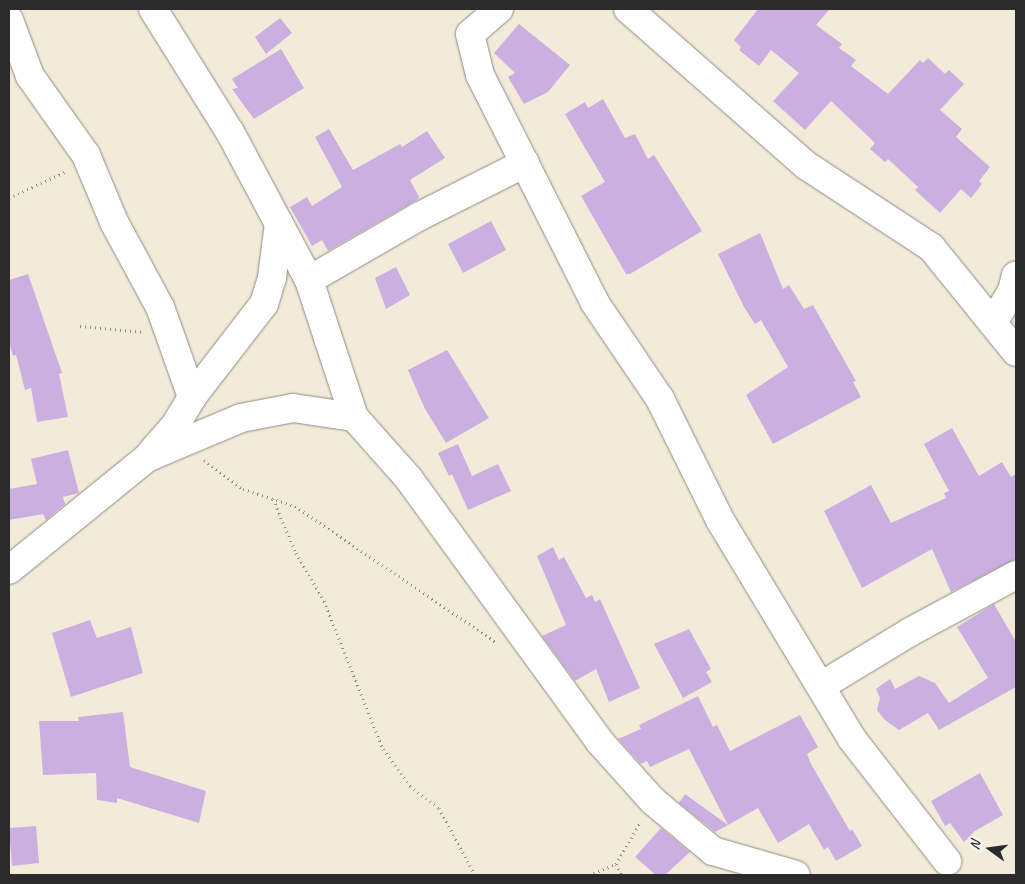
<!DOCTYPE html>
<style>
body{margin:0}
#map{position:relative;width:1025px;height:884px;overflow:hidden;background:#f3ebda;font-family:Caveat,sans-serif}
div>[style]{position:absolute}
[style*='--x']{left:calc(var(--x)*1px);top:calc(var(--y)*1px);width:calc(var(--w)*1px);rotate:calc(var(--a)*1deg)}
.building>*{inset:0;background:#ccafe1}
.path>*{height:3px;margin-top:-1.5px;transform-origin:0;background:repeating-linear-gradient(90deg,#8f8b82 0 1px,transparent 0 5px)}
.roads{filter:drop-shadow(0 0 1px #8f8b82) drop-shadow(0 0 1px #8f8b82)}
.minor>*{height:28px;margin:-14px;padding:0 14px;transform-origin:14px;border-radius:14px;background:#fff}
span{translate:-50% -50%;white-space:nowrap;text-align:center;line-height:1.15;-webkit-text-stroke:4px #f6f6f2;paint-order:stroke}
.frame{position:absolute;inset:0;border:10px solid #2b2b2b;pointer-events:none}
.north{position:absolute;left:965px;top:824px;width:50px;height:50px;-webkit-text-stroke:4px #f6f6f2;paint-order:stroke;rotate:284deg;font-size:14px;font-weight:700;line-height:20px;text-align:center;color:#2b2b2b}
.north::after{content:'';display:block;margin:auto;width:18px;height:22px;background:#2b2b2b;clip-path:polygon(50% 0,100% 100%,50% 72%,0 100%)}
</style>
<div id="map">
<div class="building">
<i style="clip-path:polygon(758px 9px,830px 9px,816px 25px,842px 44px,839px 48px,856px 60px,851px 66px,888px 94px,920px 60px,923px 63px,928px 58px,945px 74px,949px 70px,964px 84px,940px 110px,962px 129px,956px 137px,990px 167px,979px 181px,982px 184px,971px 198px,961px 189px,940px 213px,915px 190px,918px 187px,888px 159px,885px 162px,870px 149px,875px 143px,831px 101px,805px 130px,773px 101px,799px 73px,771px 50px,759px 66px,739px 50px,741px 47px,734px 40px)"></i>
<i style="clip-path:polygon(280px 18px,292px 33px,266px 54px,255px 37px)"></i>
<i style="clip-path:polygon(519px 24px,570px 65px,548px 92px,524px 104px,508px 77px,515px 73px,494px 53px)"></i>
<i style="clip-path:polygon(281px 49px,304px 88px,254px 119px,232px 89px,238px 88px,232px 79px)"></i>
<i style="clip-path:polygon(603px 99px,625px 138px,635px 134px,648px 159px,654px 155px,702px 231px,630px 274px,626px 274px,581px 196px,605px 182px,565px 114px,585px 102px,588px 108px)"></i>
<i style="clip-path:polygon(329px 129px,353px 170px,400px 144px,402px 147px,427px 131px,445px 158px,410px 180px,419px 197px,417px 200px,328px 251px,322px 240px,312px 246px,290px 207px,307px 197px,312px 206px,342px 187px,315px 137px)"></i>
<i style="clip-path:polygon(491px 221px,506px 250px,463px 273px,448px 244px)"></i>
<i style="clip-path:polygon(760px 233px,783px 289px,789px 285px,804px 309px,813px 305px,856px 381px,853px 382px,861px 397px,773px 444px,746px 395px,788px 367px,761px 320px,755px 324px,744px 307px,718px 254px)"></i>
<i style="clip-path:polygon(396px 267px,410px 295px,386px 309px,375px 278px)"></i>
<i style="clip-path:polygon(28px 274px,62px 373px,59px 374px,68px 417px,37px 422px,31px 388px,25px 390px,16px 355px,13px 356px,9px 342px,9px 280px)"></i>
<i style="clip-path:polygon(447px 350px,489px 418px,446px 443px,425px 409px,408px 370px)"></i>
<i style="clip-path:polygon(952px 428px,979px 476px,1002px 462px,1011px 477px,1016px 474px,1016px 559px,951px 592px,932px 549px,862px 588px,824px 511px,871px 485px,891px 523px,946px 498px,944px 493px,949px 491px,924px 444px)"></i>
<i style="clip-path:polygon(458px 444px,472px 476px,498px 464px,511px 491px,468px 510px,452px 474px,449px 476px,438px 453px)"></i>
<i style="clip-path:polygon(68px 450px,79px 493px,63px 497px,65px 504px,46px 520px,43px 514px,9px 520px,9px 489px,37px 484px,31px 459px)"></i>
<i style="clip-path:polygon(553px 547px,559px 560px,564px 557px,586px 598px,592px 595px,595px 602px,600px 599px,640px 688px,609px 702px,596px 669px,575px 681px,542px 636px,566px 625px,537px 556px)"></i>
<i style="clip-path:polygon(994px 604px,1016px 642px,1016px 687px,939px 730px,928px 713px,899px 730px,885px 720px,877px 710px,880px 698px,876px 689px,890px 679px,895px 689px,919px 676px,935px 683px,949px 703px,988px 678px,957px 627px)"></i>
<i style="clip-path:polygon(90px 620px,97px 638px,131px 627px,143px 673px,71px 697px,52px 633px)"></i>
<i style="clip-path:polygon(689px 629px,711px 669px,706px 672px,712px 682px,683px 698px,654px 644px)"></i>
<i style="clip-path:polygon(698px 696px,713px 727px,717px 725px,730px 751px,800px 715px,818px 747px,807px 754px,811px 764px,850px 831px,852px 829px,862px 846px,836px 861px,828px 847px,824px 850px,809px 824px,778px 843px,758px 808px,728px 825px,689px 749px,650px 767px,647px 761px,641px 764px,618px 739px,641px 729px,639px 725px)"></i>
<i style="clip-path:polygon(123px 712px,130px 767px,206px 791px,199px 823px,117px 798px,117px 803px,97px 800px,96px 773px,43px 775px,39px 721px,79px 721px,78px 717px)"></i>
<i style="clip-path:polygon(980px 773px,1003px 815px,975px 831px,964px 842px,950px 823px,945px 826px,931px 801px)"></i>
<i style="clip-path:polygon(685px 794px,728px 825px,715px 832px,679px 803px)"></i>
<i style="clip-path:polygon(36px 826px,39px 863px,12px 866px,9px 828px)"></i>
<i style="clip-path:polygon(661px 828px,690px 852px,665px 875px,656px 875px,635px 857px)"></i>
</div>
<div class="path">
<i style="--x:9;--y:198;--w:64;--a:-25"></i>
<i style="--x:80;--y:326;--w:64;--a:5.4"></i>
<i style="--x:204;--y:460;--w:49;--a:36.6"></i>
<i style="--x:243;--y:489;--w:55;--a:18.1"></i>
<i style="--x:295;--y:506;--w:243;--a:34.1"></i>
<i style="--x:273;--y:499;--w:59;--a:66.9"></i>
<i style="--x:296;--y:553;--w:56;--a:59.7"></i>
<i style="--x:324;--y:601;--w:159;--a:68.3"></i>
<i style="--x:383;--y:749;--w:46;--a:53.9"></i>
<i style="--x:410;--y:786;--w:36;--a:37"></i>
<i style="--x:439;--y:808;--w:76;--a:61.8"></i>
<i style="--x:616;--y:864;--w:13;--a:61"></i>
<i style="--x:589;--y:875;--w:29;--a:-22"></i>
<i style="--x:616;--y:864;--w:48;--a:-59.7"></i>
</div>
<div class="roads">
<div class="minor">
<i style="--x:153;--y:9;--w:145;--a:58"></i>
<i style="--x:230;--y:132;--w:168;--a:61.9"></i>
<i style="--x:309;--y:280;--w:144;--a:71.8"></i>
<i style="--x:354;--y:417;--w:83;--a:48.4"></i>
<i style="--x:409;--y:479;--w:325;--a:54"></i>
<i style="--x:600;--y:742;--w:79;--a:48.1"></i>
<i style="--x:653;--y:801;--w:78;--a:39.8"></i>
<i style="--x:713;--y:851;--w:86;--a:16.1"></i>
<i style="--x:499;--y:9;--w:38;--a:139"></i>
<i style="--x:470;--y:34;--w:42;--a:76.3"></i>
<i style="--x:480;--y:75;--w:255;--a:63.2"></i>
<i style="--x:595;--y:303;--w:116;--a:55.9"></i>
<i style="--x:660;--y:399;--w:135;--a:63.6"></i>
<i style="--x:720;--y:520;--w:256;--a:58.9"></i>
<i style="--x:852;--y:739;--w:155;--a:52.1"></i>
<i style="--x:628;--y:9;--w:238;--a:41.3"></i>
<i style="--x:807;--y:166;--w:148;--a:33.2"></i>
<i style="--x:931;--y:247;--w:135;--a:51"></i>
<i style="--x:9;--y:20;--w:60;--a:69.4"></i>
<i style="--x:30;--y:76;--w:97;--a:54.7"></i>
<i style="--x:86;--y:155;--w:73;--a:67.3"></i>
<i style="--x:114;--y:222;--w:97;--a:61.6"></i>
<i style="--x:160;--y:307;--w:96;--a:70.4"></i>
<i style="--x:309;--y:280;--w:126;--a:-30"></i>
<i style="--x:418;--y:217;--w:120;--a:-26.8"></i>
<i style="--x:994;--y:321;--w:35;--a:-59"></i>
<i style="--x:1012;--y:291;--w:16;--a:-76"></i>
<i style="--x:151;--y:453;--w:38;--a:-49"></i>
<i style="--x:176;--y:424;--w:31;--a:-59"></i>
<i style="--x:192;--y:397;--w:118;--a:-52.3"></i>
<i style="--x:264;--y:304;--w:28;--a:-73"></i>
<i style="--x:272;--y:277;--w:54;--a:-82.6"></i>
<i style="--x:9;--y:570;--w:178;--a:-39.1"></i>
<i style="--x:147;--y:458;--w:20;--a:-24"></i>
<i style="--x:165;--y:450;--w:82;--a:-22.8"></i>
<i style="--x:241;--y:418;--w:53;--a:-10.9"></i>
<i style="--x:293;--y:408;--w:62;--a:8.4"></i>
<i style="--x:821;--y:686;--w:104;--a:-31.2"></i>
<i style="--x:910;--y:632;--w:120;--a:-28.3"></i>
</div>
</div>
<div class="frame"></div>
<div class="north">N</div>
</div>
